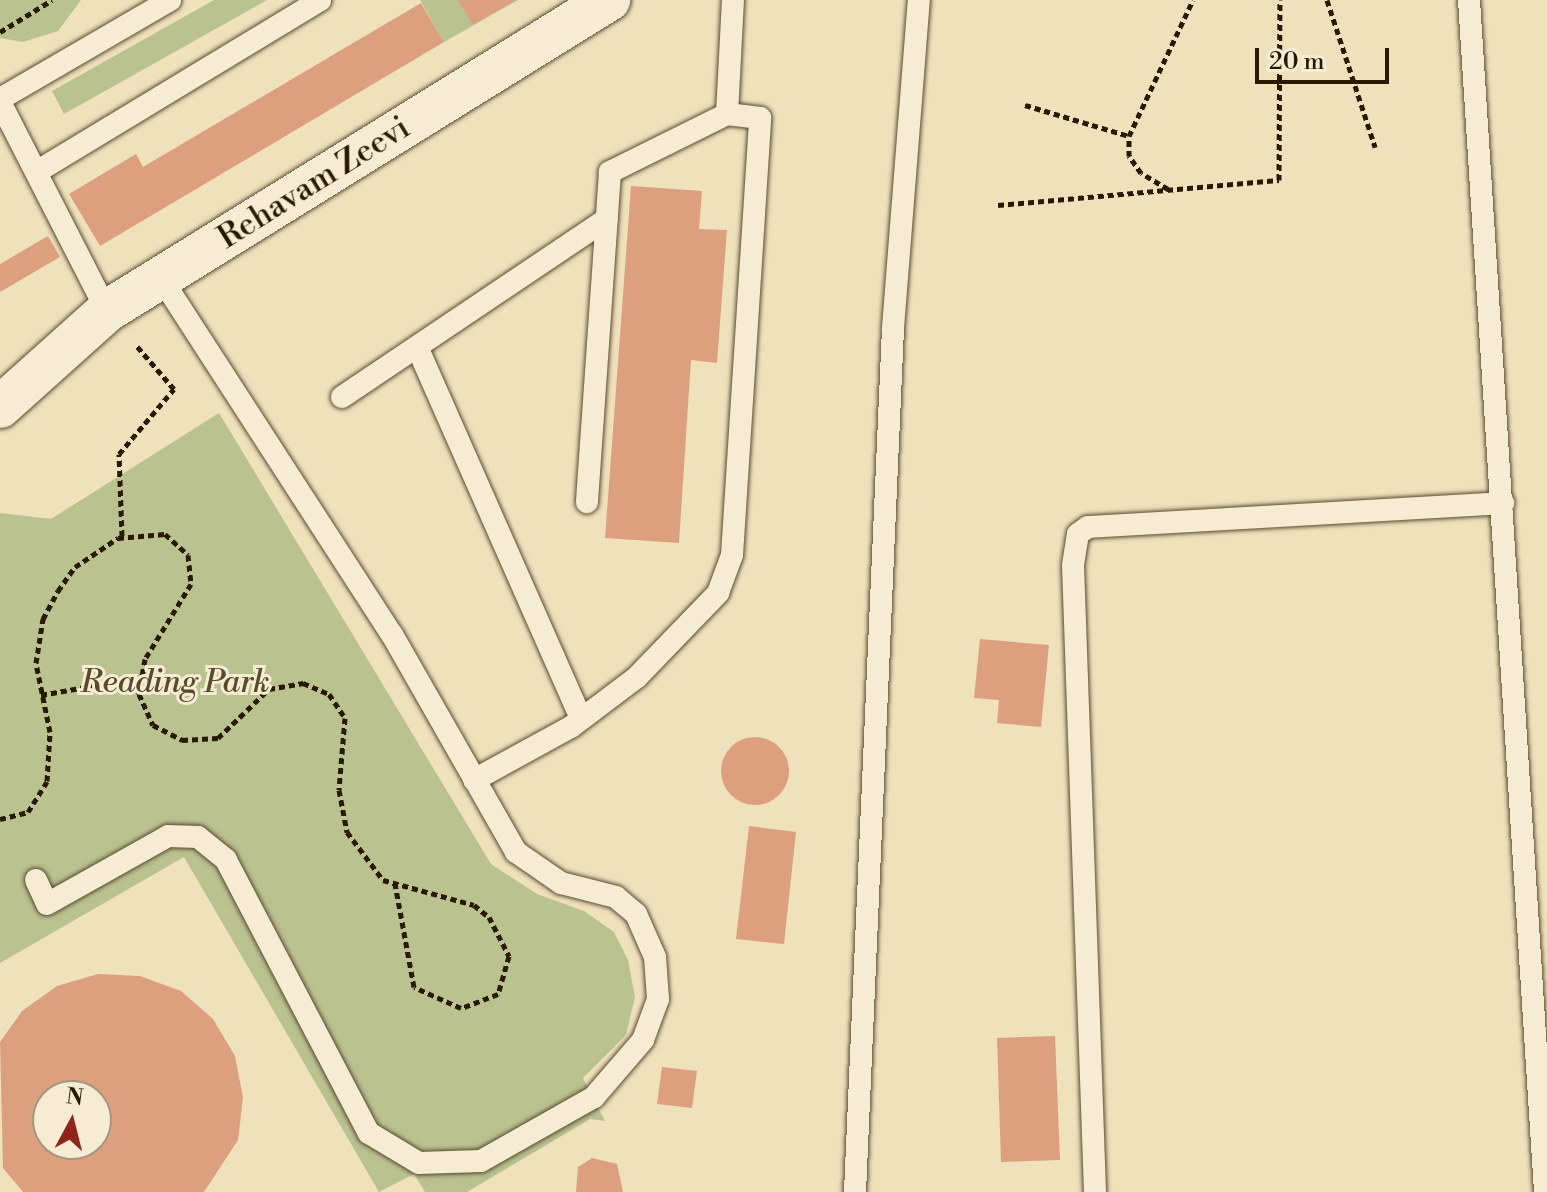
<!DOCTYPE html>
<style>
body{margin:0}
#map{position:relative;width:1547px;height:1192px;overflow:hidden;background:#efe1bb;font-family:"Libre Bodoni",serif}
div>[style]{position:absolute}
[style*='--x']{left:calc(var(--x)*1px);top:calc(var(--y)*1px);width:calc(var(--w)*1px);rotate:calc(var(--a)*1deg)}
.green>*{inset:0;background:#bac290}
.building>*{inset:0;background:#dda07f}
.round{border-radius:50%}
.path>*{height:5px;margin-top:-2.5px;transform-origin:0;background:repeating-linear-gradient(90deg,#291901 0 6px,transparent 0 10px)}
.roads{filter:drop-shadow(0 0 2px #5a4b30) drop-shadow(0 0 2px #5a4b30)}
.lane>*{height:22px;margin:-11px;padding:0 11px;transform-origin:11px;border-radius:11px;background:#f5ecd3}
.street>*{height:42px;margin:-21px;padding:0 21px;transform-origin:21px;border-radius:21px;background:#f5ecd3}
span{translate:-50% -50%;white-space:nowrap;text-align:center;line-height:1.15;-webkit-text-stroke:6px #f5ecd3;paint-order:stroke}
.street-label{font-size:32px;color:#291901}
.park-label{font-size:32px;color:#544c2c;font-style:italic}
.north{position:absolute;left:32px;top:1080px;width:80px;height:80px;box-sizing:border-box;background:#f5ecd3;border:2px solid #a3987f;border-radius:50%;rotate:7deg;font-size:22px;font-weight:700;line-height:32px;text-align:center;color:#291901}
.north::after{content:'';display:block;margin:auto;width:28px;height:36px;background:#8f2418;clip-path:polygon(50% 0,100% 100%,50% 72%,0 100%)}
.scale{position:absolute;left:1255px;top:48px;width:134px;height:36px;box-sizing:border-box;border:4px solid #291901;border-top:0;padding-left:10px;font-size:24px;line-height:28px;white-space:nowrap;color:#291901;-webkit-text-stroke:6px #f5ecd3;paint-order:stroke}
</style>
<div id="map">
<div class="green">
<i style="clip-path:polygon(0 0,81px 0,58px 31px,23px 42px,0 38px)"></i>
<i style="clip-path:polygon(214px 0,267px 0,64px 114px,52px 91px)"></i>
<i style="clip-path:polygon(420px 0,518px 0,444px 42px)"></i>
<i style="clip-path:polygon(219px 413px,491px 864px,537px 894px,584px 911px,614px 932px,628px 960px,635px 997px,626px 1035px,583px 1078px,605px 1121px,590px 1119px,467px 1192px,425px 1192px,414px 1174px,379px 1192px,184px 857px,0 963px,0 513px,51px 519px)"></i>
</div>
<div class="building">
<i style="clip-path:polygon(458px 0,515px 0,473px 25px)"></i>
<i style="clip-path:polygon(421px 3px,444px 42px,100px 246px,69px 194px,136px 154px,143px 167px)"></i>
<i style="clip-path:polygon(631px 186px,702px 191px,699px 229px,727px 230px,717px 363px,691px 360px,679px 543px,605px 538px)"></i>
<i style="clip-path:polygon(48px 236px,60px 257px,0 292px,0 264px)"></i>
<i style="clip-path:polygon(980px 639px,1049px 645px,1041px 727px,997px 723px,999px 700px,974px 698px)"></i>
<i class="round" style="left:721px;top:737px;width:68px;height:68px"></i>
<i style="clip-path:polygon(749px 826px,796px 832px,784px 944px,736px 939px)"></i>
<i style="clip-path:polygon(evenodd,98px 974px,140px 976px,181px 991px,213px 1019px,235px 1056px,243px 1098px,238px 1140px,204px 1192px,23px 1192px,3px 1168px,0 1042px,22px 1011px,57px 986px,98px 974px,48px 1096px,96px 1096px,96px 1144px,48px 1144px,48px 1096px)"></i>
<i style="clip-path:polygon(1055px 1036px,1060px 1160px,1001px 1162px,997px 1038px)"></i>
<i style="clip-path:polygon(662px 1067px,697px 1071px,692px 1108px,657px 1104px)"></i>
<i style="clip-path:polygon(592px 1158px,617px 1164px,623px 1192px,576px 1192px,578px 1167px)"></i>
</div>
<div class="path">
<i style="--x:1327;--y:0;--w:155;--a:71.9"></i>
<i style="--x:0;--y:32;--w:61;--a:-31.6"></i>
<i style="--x:1025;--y:105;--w:109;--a:16.6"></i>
<i style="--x:1168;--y:189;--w:31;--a:-149"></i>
<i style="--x:1141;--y:173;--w:21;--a:-125"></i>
<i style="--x:1129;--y:156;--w:20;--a:-90"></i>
<i style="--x:1129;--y:136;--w:150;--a:-64.8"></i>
<i style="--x:998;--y:205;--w:282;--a:-5.1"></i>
<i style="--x:1279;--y:180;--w:180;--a:-89.7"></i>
<i style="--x:122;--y:536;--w:82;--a:-92.1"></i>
<i style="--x:119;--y:454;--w:85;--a:-49.8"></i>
<i style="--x:174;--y:389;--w:58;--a:-130.8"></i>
<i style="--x:41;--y:695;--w:102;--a:-10.2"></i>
<i style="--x:0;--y:819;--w:29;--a:-14"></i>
<i style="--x:28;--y:812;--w:36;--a:-58"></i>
<i style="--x:47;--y:781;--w:49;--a:-86.5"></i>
<i style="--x:50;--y:732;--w:70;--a:-101.5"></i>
<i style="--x:36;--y:663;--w:45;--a:-81"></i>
<i style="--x:43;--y:619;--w:32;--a:-62"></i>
<i style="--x:58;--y:591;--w:29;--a:-55"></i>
<i style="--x:75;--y:567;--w:52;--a:-34"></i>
<i style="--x:118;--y:538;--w:47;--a:-4.9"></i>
<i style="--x:165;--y:534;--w:31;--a:42"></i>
<i style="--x:188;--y:555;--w:29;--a:84"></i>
<i style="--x:191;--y:584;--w:88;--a:121.5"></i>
<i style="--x:145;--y:659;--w:36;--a:100"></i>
<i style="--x:139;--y:694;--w:34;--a:66"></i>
<i style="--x:153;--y:725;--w:33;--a:27"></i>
<i style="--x:182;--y:740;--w:36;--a:-3"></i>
<i style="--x:218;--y:738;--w:71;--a:-43.9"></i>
<i style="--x:269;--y:689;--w:35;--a:-10"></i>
<i style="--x:303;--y:683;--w:28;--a:23"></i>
<i style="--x:329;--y:694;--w:29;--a:56"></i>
<i style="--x:345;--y:718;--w:72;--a:94.8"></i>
<i style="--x:339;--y:790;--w:43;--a:79.2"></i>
<i style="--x:347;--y:832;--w:60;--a:53.1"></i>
<i style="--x:383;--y:880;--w:94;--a:15.4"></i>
<i style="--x:474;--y:905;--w:19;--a:39"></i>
<i style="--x:489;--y:917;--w:44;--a:62.9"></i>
<i style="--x:509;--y:956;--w:40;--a:106"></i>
<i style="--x:498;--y:994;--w:40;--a:159"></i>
<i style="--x:461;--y:1008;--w:51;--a:-155.9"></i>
<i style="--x:414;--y:987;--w:106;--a:-100.4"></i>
</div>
<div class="roads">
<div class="lane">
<i style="--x:1469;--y:0;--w:1194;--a:86.35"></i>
<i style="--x:0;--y:99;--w:197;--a:-30.2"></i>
<i style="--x:0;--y:102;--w:235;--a:62.9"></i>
<i style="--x:727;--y:114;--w:114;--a:-87"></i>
<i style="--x:38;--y:171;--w:330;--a:-31.2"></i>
<i style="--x:418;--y:349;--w:404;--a:66.2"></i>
<i style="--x:342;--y:397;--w:319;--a:-33.9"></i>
<i style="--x:474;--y:780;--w:111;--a:-28.7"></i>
<i style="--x:571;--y:727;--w:83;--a:-37.1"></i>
<i style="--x:637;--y:677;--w:117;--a:-46"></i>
<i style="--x:718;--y:593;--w:40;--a:-69.8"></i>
<i style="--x:732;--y:555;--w:438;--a:-86.3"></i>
<i style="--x:760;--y:118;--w:33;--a:-173"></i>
<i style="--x:727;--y:114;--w:131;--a:153.6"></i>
<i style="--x:610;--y:172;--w:331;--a:94"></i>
<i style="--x:36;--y:880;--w:26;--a:65"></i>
<i style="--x:47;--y:904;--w:139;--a:-29.3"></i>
<i style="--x:168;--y:836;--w:30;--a:2"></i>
<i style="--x:198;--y:837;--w:36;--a:39"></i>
<i style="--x:226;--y:860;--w:308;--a:62.4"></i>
<i style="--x:369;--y:1133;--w:58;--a:31"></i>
<i style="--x:419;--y:1163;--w:62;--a:-1.8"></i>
<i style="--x:481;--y:1161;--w:130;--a:-29.5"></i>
<i style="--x:594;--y:1097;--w:75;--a:-49.3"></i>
<i style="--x:643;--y:1040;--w:44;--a:-69.9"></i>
<i style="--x:658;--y:999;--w:42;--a:-94.1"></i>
<i style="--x:655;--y:957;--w:47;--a:-113.8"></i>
<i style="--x:636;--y:914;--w:26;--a:-140"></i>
<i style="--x:616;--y:897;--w:57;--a:-165.7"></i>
<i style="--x:561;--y:883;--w:55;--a:-145.4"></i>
<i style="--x:516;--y:852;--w:250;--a:-119.7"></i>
<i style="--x:392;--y:635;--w:425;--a:-122.9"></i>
<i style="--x:855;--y:1192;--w:865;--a:-87.48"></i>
<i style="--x:893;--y:328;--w:329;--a:-85.5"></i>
<i style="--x:1095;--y:1192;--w:627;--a:-92.01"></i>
<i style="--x:1073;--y:565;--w:31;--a:-81"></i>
<i style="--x:1078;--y:534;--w:12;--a:-35"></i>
<i style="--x:1088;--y:527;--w:416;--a:-3.3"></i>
</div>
<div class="street">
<i style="--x:0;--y:407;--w:144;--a:-41.9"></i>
<i style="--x:107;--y:311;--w:591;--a:-31.78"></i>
</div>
</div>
<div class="street-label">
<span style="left:314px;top:183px;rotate:-32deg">Rehavam Zeevi</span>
</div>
<div class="park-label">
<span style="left:175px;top:682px">Reading Park</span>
</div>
<div class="north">N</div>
<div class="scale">20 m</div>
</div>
